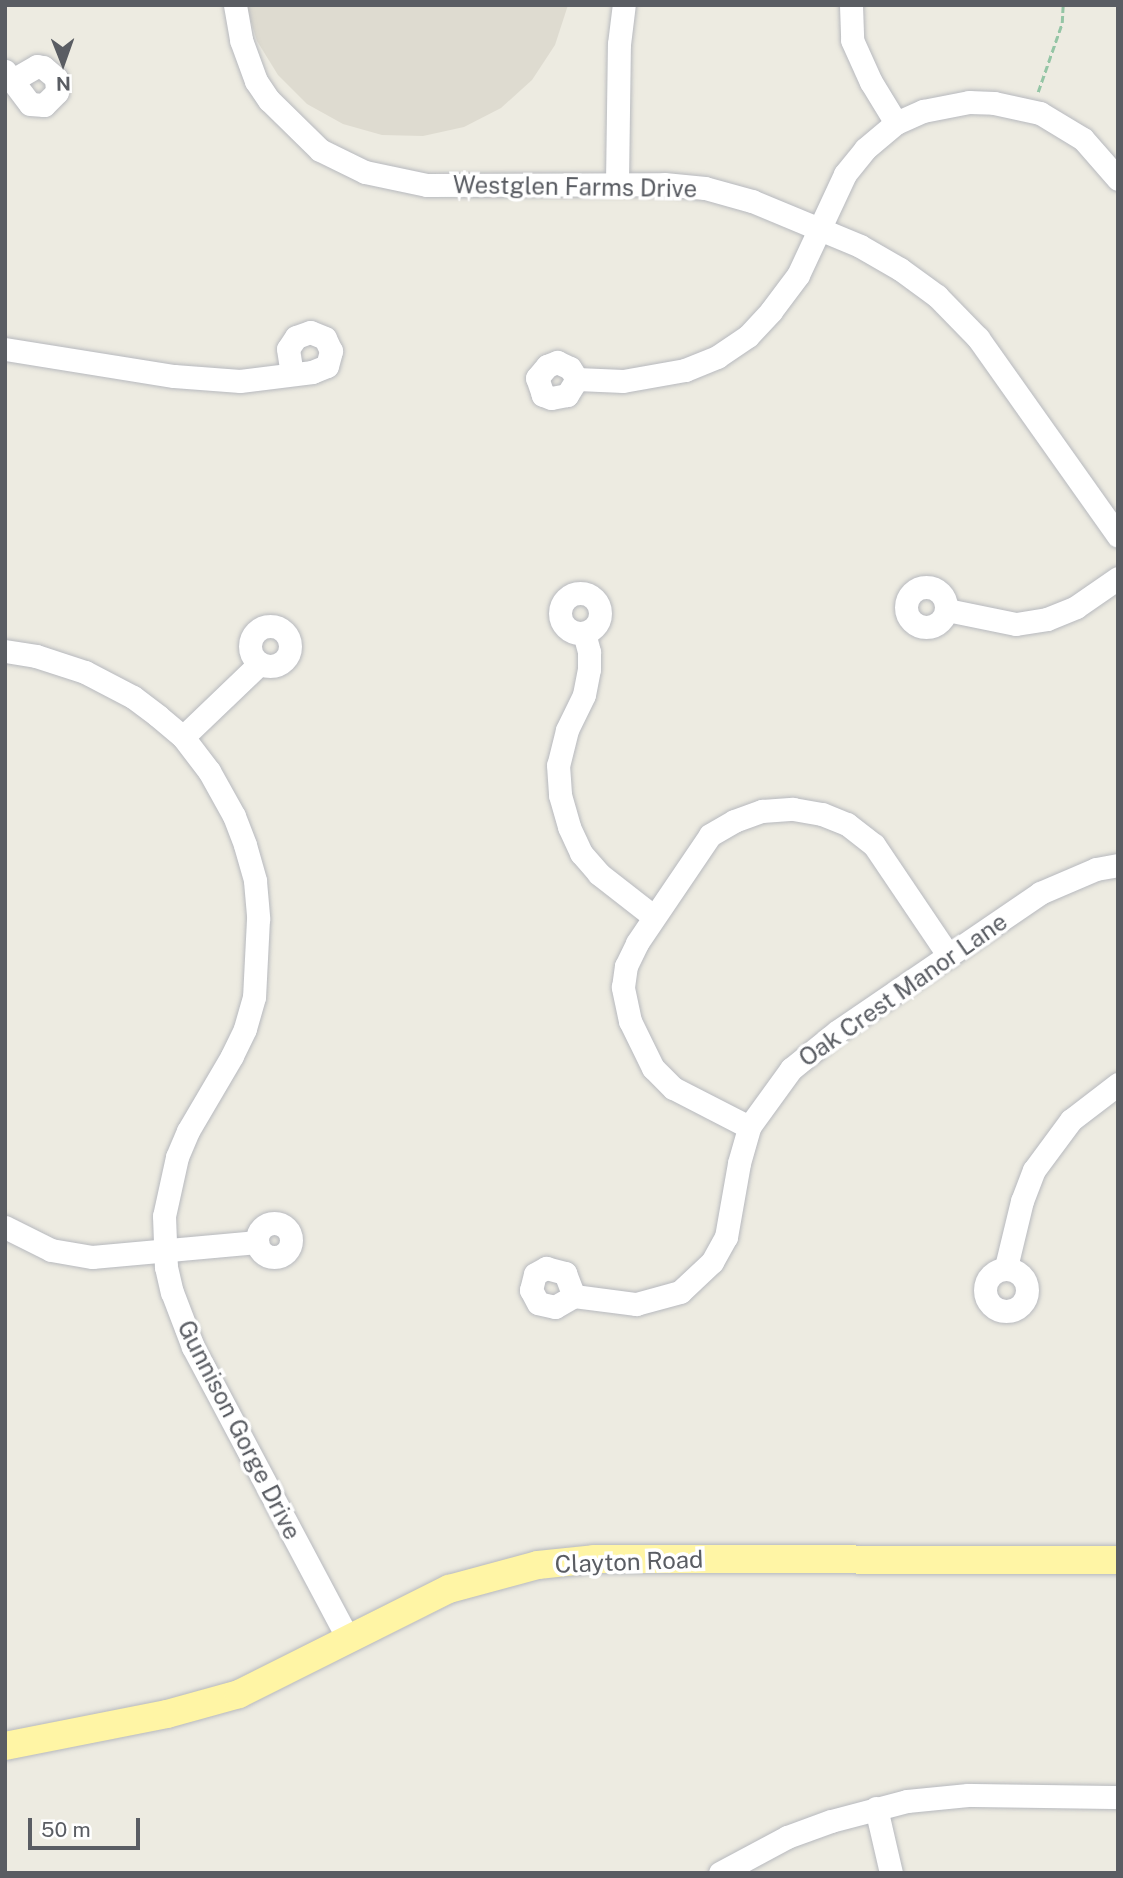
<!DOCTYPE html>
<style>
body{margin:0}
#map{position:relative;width:1123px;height:1878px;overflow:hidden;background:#edebe1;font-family:"Public Sans",sans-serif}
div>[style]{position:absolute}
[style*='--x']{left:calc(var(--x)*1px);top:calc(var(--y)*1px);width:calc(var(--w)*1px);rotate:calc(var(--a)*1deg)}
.education>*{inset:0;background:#dedbd0}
.path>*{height:2.5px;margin-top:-1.25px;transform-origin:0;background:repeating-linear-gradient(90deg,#94c5a5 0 7px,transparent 0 10.5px)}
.roads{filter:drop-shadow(0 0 2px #b7b9be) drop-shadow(0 0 2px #b7b9be)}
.minor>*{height:23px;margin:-11.5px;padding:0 11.5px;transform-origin:11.5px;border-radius:11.5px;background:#fff}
.minor>.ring{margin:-11.5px;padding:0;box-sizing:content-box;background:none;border:23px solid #fff;border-radius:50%}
.major>*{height:28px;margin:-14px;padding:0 14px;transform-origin:14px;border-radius:14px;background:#fff5a5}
span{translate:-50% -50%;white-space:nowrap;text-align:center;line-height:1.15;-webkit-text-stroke:7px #fff;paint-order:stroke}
.street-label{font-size:24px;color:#5a5d63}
.frame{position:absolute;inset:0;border:7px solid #5a5d63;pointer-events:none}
.north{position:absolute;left:28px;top:28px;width:70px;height:70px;-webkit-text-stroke:5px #fff;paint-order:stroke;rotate:179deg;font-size:19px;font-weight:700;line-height:28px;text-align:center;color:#5a5d63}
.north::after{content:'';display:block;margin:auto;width:24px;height:32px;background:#5a5d63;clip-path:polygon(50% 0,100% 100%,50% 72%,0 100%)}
.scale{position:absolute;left:28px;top:1818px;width:112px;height:32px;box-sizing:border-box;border:4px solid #5a5d63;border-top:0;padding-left:9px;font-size:21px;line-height:24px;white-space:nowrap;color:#5a5d63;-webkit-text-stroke:5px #fff;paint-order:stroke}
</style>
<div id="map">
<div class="education">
<i style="clip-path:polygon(246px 5px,568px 5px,555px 45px,532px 80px,501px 108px,464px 127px,423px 136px,382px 135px,343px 124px,307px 104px,278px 75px,257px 41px)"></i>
</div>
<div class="path">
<i style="--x:1038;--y:92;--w:73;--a:-70.8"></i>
<i style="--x:1062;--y:23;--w:18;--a:-87"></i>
</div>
<div class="roads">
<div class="minor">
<i style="--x:235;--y:5;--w:36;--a:80"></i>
<i style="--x:241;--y:40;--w:44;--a:69.9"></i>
<i style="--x:256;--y:81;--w:23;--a:56"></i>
<i style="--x:269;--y:100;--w:71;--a:44.4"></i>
<i style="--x:320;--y:150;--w:50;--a:26.1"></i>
<i style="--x:365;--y:172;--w:63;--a:11.8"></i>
<i style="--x:427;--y:185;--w:237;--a:-0.2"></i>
<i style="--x:664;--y:184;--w:41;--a:5.6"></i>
<i style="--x:705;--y:188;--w:49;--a:15.5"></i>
<i style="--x:752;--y:201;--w:117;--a:22.6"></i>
<i style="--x:860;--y:246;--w:46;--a:29.9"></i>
<i style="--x:900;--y:269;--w:46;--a:36.1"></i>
<i style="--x:937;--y:296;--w:59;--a:45.7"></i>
<i style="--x:978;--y:338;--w:242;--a:54.7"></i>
<i style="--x:851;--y:5;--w:35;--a:88"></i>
<i style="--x:852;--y:40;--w:46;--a:65.7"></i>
<i style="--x:871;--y:82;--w:48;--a:58.6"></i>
<i style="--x:5;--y:71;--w:41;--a:52.9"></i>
<i style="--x:30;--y:104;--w:14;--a:4"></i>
<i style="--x:44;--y:105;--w:18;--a:-45"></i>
<i style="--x:57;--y:92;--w:14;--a:-94"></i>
<i style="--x:56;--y:78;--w:17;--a:-140"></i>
<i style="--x:43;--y:67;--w:6;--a:-171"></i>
<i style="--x:37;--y:66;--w:28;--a:150"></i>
<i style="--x:617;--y:183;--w:139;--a:-89.2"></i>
<i style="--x:619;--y:44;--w:39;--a:-83"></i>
<i style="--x:5;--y:349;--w:171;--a:9.1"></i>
<i style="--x:174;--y:376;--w:66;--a:4.3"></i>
<i style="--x:240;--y:381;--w:73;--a:-7.1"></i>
<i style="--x:312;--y:372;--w:16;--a:-22"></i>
<i style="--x:327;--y:366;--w:16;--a:-75"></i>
<i style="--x:331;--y:351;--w:14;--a:-115"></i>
<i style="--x:325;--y:338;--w:16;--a:-158"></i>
<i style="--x:310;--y:332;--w:15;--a:160"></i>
<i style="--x:296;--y:337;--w:14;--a:124"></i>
<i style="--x:288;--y:349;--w:24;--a:81"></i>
<i style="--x:557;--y:362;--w:14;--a:25"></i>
<i style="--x:570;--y:368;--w:13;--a:58"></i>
<i style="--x:577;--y:379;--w:19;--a:122"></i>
<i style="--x:567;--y:395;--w:16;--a:169"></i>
<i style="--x:551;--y:398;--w:9;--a:-159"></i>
<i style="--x:543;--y:395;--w:18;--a:-109"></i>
<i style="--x:537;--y:378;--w:16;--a:-50"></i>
<i style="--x:547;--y:366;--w:11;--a:-22"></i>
<i style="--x:577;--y:379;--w:46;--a:2.5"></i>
<i style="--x:623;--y:381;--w:63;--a:-10.1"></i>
<i style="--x:685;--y:370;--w:35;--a:-22"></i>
<i style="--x:717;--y:357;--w:37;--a:-34"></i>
<i style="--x:748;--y:336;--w:34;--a:-47"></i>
<i style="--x:771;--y:311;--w:45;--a:-53.1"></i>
<i style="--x:798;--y:275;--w:111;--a:-65"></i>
<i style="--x:845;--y:174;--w:32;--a:-51"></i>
<i style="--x:865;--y:149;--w:40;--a:-40"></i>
<i style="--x:896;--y:123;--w:30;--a:-24"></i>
<i style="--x:923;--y:111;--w:47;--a:-11.1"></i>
<i style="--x:969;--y:102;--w:25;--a:2"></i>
<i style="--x:994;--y:103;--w:47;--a:12.3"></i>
<i style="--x:1040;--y:113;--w:50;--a:31.2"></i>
<i style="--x:1083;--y:139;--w:53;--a:48.8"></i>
<i class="ring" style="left:906px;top:587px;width:17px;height:17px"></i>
<i class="ring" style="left:560px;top:593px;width:17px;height:17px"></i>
<i style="--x:947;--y:610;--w:70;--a:11.5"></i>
<i style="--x:1016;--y:624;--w:31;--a:-9"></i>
<i style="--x:1047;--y:619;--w:31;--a:-22"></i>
<i style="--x:1076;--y:607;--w:51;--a:-34.6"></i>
<i class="ring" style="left:250px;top:626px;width:17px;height:17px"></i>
<i style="--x:584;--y:633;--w:20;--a:75"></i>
<i style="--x:589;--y:652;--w:17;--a:90"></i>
<i style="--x:589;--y:669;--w:26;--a:101"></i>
<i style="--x:584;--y:695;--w:39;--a:116"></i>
<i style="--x:567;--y:730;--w:36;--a:104"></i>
<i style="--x:558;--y:765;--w:30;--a:86"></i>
<i style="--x:560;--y:795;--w:33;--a:74"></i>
<i style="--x:569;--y:827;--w:29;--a:65"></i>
<i style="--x:581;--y:853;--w:28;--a:49"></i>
<i style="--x:599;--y:874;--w:68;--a:37.9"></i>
<i style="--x:5;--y:651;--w:31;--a:9"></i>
<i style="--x:36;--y:656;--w:52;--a:18.1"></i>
<i style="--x:85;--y:672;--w:54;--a:27.5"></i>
<i style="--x:133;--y:697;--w:31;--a:37"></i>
<i style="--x:158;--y:716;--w:33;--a:40"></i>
<i style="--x:183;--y:737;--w:43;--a:52.6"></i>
<i style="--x:209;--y:771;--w:51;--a:60.9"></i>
<i style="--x:234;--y:816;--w:31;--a:69"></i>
<i style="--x:245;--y:845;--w:37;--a:74"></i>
<i style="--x:255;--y:881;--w:38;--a:85"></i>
<i style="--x:258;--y:919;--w:78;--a:92.9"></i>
<i style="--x:254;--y:997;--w:33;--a:106"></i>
<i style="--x:245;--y:1029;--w:30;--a:116"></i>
<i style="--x:232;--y:1056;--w:87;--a:120.4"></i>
<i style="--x:188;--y:1131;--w:28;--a:113"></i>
<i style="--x:177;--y:1157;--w:60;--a:102.4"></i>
<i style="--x:164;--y:1216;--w:51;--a:87.8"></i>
<i style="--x:166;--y:1267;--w:26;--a:77"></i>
<i style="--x:172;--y:1292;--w:59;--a:69.1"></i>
<i style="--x:193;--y:1347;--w:330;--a:62"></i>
<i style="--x:183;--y:737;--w:105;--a:-43.8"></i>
<i style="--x:749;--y:1127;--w:85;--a:-152.8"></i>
<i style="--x:673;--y:1088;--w:28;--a:-135"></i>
<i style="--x:653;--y:1068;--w:52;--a:-116.1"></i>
<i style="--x:630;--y:1021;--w:35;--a:-102"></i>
<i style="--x:623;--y:987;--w:21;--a:-82"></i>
<i style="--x:626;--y:966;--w:25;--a:-64"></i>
<i style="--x:637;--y:943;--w:130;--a:-55.9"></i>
<i style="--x:710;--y:835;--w:28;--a:-30"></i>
<i style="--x:734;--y:821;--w:30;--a:-20"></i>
<i style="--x:762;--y:811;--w:31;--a:-4"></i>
<i style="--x:793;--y:809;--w:29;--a:10"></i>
<i style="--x:822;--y:814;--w:27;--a:22"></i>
<i style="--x:847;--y:824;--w:34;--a:38"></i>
<i style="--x:874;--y:845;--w:134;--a:56"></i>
<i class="ring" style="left:257px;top:1223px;width:11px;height:11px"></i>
<i style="--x:5;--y:1227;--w:51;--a:26.6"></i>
<i style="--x:51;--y:1250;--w:42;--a:9.7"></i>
<i style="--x:92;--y:1257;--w:166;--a:-5.2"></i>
<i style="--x:1006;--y:1267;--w:68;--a:-76.4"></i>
<i style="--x:1022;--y:1201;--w:33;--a:-69"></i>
<i style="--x:1034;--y:1170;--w:62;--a:-53.5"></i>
<i style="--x:1071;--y:1120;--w:59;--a:-37.5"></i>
<i style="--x:546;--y:1268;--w:20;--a:15"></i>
<i style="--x:565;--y:1273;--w:25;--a:69"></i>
<i style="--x:574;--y:1296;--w:22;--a:150"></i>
<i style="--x:555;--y:1307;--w:17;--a:-167"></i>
<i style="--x:538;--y:1303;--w:15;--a:-118"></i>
<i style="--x:531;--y:1290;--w:16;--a:-76"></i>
<i style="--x:535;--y:1274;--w:13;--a:-29"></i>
<i class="ring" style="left:985px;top:1269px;width:19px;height:19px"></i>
<i style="--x:574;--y:1296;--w:63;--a:7.4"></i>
<i style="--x:636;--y:1304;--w:46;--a:-15.3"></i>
<i style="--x:680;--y:1292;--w:44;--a:-43.2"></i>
<i style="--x:712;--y:1262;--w:29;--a:-61"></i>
<i style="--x:726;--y:1237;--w:75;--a:-80"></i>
<i style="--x:739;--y:1163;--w:37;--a:-74"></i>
<i style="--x:749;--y:1127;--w:72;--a:-54.1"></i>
<i style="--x:791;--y:1069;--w:60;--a:-39"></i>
<i style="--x:838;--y:1031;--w:245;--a:-34.3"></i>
<i style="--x:1040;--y:893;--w:61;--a:-23.2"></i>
<i style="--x:1096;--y:869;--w:22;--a:-10"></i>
<i style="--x:876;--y:1808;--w:67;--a:77"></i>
<i style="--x:720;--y:1873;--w:76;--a:-28.2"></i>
<i style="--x:787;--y:1837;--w:47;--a:-20"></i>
<i style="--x:831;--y:1821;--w:79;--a:-14.7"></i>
<i style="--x:907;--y:1801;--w:61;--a:-5.6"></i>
<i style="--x:968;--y:1795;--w:150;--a:0.8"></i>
</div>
<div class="major">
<i style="--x:5;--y:1746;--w:165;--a:-11.2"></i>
<i style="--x:167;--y:1714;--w:75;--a:-15.5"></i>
<i style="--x:239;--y:1694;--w:235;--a:-26.6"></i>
<i style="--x:449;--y:1589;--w:92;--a:-15.1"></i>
<i style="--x:538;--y:1565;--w:56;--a:-6.1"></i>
<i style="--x:594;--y:1559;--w:524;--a:0.11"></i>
</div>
</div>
<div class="street-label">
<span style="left:575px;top:187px;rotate:1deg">Westglen Farms Drive</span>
<span style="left:903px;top:990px;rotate:-35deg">Oak Crest Manor Lane</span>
<span style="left:239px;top:1430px;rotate:63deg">Gunnison Gorge Drive</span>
<span style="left:629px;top:1562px;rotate:-2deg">Clayton Road</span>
</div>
<div class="frame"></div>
<div class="north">N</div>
<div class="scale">50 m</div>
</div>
